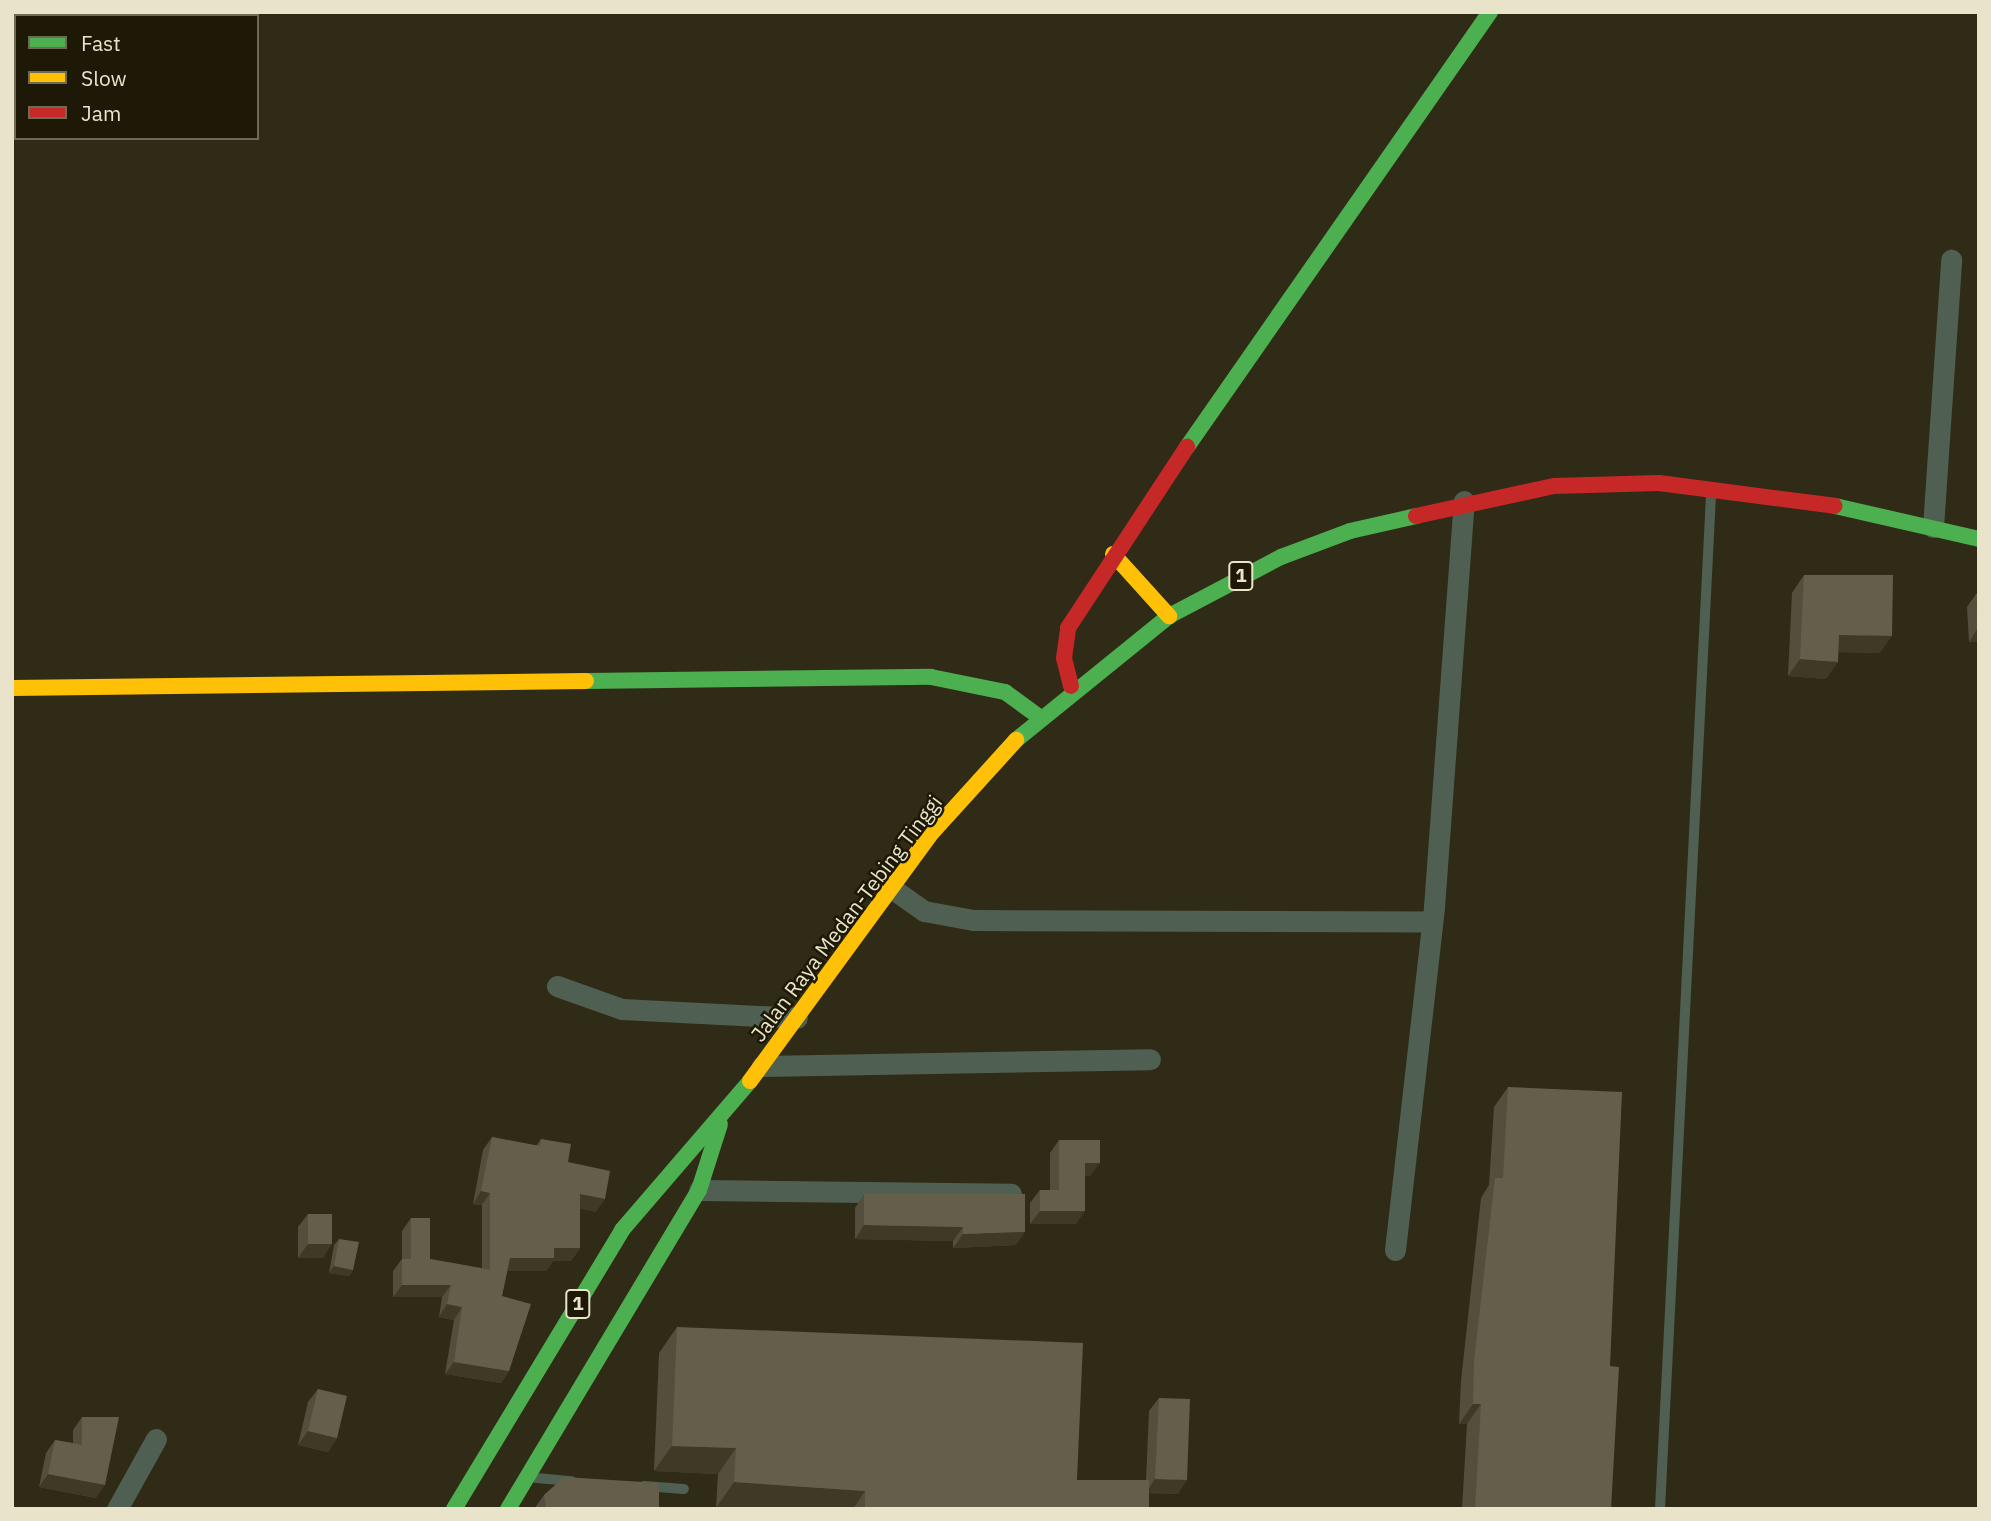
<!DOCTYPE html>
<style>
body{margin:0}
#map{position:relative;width:1991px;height:1521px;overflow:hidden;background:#302b16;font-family:"IBM Plex Sans",sans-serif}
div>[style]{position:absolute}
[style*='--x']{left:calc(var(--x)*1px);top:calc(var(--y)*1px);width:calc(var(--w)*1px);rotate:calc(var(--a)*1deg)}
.lane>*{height:10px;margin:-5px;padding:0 5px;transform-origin:5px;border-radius:5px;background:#4f6052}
.street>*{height:21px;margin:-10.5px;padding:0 10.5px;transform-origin:10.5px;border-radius:10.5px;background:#4f6052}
.fast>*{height:16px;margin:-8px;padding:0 8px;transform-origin:8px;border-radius:8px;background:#4caf50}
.slow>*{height:16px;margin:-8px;padding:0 8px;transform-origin:8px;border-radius:8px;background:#ffc107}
.jam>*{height:16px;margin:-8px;padding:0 8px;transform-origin:8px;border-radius:8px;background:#c62828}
.wall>*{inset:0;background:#554e3c}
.shaded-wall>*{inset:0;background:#403926}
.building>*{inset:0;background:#655e4b}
span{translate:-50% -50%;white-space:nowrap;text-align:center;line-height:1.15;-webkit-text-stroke:5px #1e1906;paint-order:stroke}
.shield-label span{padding:2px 5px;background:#1e1906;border:2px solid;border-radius:5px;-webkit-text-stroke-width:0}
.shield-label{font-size:19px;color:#e9e3ca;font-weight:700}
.street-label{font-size:21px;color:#e9e3ca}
.frame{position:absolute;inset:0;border:14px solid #e9e3ca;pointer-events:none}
.legend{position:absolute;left:14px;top:14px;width:245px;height:126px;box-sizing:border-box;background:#1e1906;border:2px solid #6f6a54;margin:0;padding:9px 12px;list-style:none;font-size:21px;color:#e9e3ca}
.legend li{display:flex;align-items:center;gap:14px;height:35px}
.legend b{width:35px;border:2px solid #6f6a54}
</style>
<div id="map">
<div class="lane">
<i style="--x:536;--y:1478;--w:36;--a:5"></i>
<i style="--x:644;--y:1486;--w:40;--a:4.3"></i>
<i style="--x:1660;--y:1509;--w:1014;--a:-87.12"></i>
</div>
<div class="street">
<i style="--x:1933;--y:527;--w:268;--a:-86.1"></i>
<i style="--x:890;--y:887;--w:42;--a:35.2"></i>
<i style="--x:924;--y:911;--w:50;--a:10.4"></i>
<i style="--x:973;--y:920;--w:459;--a:0.2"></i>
<i style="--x:557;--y:986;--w:69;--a:19.5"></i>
<i style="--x:622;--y:1009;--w:175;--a:2.9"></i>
<i style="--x:762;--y:1066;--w:388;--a:-1"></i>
<i style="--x:699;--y:1190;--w:312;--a:0.7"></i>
<i style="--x:1395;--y:1250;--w:345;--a:-83.5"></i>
<i style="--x:1434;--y:907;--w:407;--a:-85.8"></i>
<i style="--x:117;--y:1509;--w:80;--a:-60.9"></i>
</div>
<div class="fast">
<i style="--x:1187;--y:447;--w:530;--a:-55.14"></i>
<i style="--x:1835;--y:506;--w:148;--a:12.9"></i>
<i style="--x:586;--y:681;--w:345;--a:-0.7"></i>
<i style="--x:931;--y:677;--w:76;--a:11.5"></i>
<i style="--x:1005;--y:692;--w:41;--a:36"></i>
<i style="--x:1016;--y:740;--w:197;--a:-39"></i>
<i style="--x:1169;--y:616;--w:127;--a:-27.8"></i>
<i style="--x:1281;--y:557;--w:74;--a:-20.6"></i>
<i style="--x:1350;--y:531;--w:68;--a:-12.8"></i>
<i style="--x:454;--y:1509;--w:326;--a:-58.9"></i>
<i style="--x:622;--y:1230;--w:196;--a:-49.3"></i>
<i style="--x:508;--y:1509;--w:372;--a:-59.1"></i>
<i style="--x:699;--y:1190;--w:69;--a:-72.3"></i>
</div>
<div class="slow">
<i style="--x:1113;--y:554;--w:84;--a:47.9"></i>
<i style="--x:12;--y:688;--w:574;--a:-0.7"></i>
<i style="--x:750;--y:1081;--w:303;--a:-53.8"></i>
<i style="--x:929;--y:836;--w:130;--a:-47.8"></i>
</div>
<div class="jam">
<i style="--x:1416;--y:516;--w:141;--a:-12.3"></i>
<i style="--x:1554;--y:486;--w:105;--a:-1.6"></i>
<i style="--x:1659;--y:483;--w:177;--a:7.4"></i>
<i style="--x:1071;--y:686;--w:29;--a:-104"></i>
<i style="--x:1064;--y:658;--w:30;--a:-82"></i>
<i style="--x:1068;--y:628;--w:217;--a:-56.7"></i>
</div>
<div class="wall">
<i style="clip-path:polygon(1804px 575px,1880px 653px,1838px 652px,1826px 679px,1788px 676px,1792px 593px)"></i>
<i style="clip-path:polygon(1976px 594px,1979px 641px,1969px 642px,1967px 607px)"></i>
<i style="clip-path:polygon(1508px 1087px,1610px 1366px,1611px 1509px,1462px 1509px,1467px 1424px,1459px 1424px,1461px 1381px,1481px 1198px,1489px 1185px,1494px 1107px)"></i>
<i style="clip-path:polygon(492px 1137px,536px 1146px,541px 1139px,568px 1162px,596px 1212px,580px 1208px,580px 1248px,571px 1261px,553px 1261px,546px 1271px,507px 1271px,502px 1296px,509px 1371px,501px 1383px,445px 1374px,454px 1320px,439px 1317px,442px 1297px,393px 1297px,393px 1271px,402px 1259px,402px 1231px,411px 1218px,430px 1259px,482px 1268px,482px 1205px,473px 1204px,483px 1150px)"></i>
<i style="clip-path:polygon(1059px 1140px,1090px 1176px,1085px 1176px,1076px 1224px,1030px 1224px,1030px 1203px,1040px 1190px,1050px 1190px,1050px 1153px)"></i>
<i style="clip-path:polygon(864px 1194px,1016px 1245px,953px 1248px,953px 1241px,855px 1239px,855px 1208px)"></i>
<i style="clip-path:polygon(308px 1214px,323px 1258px,298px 1258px,298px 1227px)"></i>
<i style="clip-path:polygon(339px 1239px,353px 1270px,349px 1276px,329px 1273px,334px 1245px)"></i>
<i style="clip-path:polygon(677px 1327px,1077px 1480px,1146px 1480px,1149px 1411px,1159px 1398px,1178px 1494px,1149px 1493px,1149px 1509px,732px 1509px,716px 1508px,718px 1474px,654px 1471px,659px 1353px)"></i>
<i style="clip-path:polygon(318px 1389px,337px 1438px,328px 1452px,298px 1445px,308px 1402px)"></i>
<i style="clip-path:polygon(82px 1417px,96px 1498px,39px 1487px,46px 1453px,55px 1440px,73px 1443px,73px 1430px)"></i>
<i style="clip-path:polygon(544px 1495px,659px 1509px,534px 1509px)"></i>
</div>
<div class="shaded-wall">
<i style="clip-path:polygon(1978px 628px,1979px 641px,1969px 642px)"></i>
<i style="clip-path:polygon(1839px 635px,1892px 636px,1880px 653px,1827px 652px)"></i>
<i style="clip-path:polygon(1800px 659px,1838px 662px,1826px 679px,1788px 676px)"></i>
<i style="clip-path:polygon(1085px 1163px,1100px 1163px,1090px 1176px,1076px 1176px)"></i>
<i style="clip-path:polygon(481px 1191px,490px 1193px,482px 1205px,473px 1204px)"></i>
<i style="clip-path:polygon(580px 1194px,605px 1199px,596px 1212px,571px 1207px)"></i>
<i style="clip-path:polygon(1040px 1211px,1085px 1211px,1076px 1224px,1030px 1224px)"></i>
<i style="clip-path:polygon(864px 1225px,963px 1227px,953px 1241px,855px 1239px)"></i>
<i style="clip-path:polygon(1025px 1232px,1016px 1245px,953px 1248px,963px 1234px)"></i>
<i style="clip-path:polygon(308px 1244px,332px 1244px,323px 1258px,298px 1258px)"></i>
<i style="clip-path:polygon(554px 1248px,580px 1248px,571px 1261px,553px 1261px,546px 1271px,501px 1271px,510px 1258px)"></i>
<i style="clip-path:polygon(334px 1266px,353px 1270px,349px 1276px,329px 1273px)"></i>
<i style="clip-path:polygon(402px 1285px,451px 1285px,442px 1297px,393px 1297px)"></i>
<i style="clip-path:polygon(447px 1304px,462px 1307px,454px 1320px,439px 1317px)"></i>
<i style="clip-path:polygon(454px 1362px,509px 1371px,501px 1383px,445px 1374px)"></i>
<i style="clip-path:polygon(1473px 1404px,1481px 1404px,1467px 1424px,1459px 1424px)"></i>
<i style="clip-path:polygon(308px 1431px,337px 1438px,328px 1452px,298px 1445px)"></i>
<i style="clip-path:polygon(672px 1446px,736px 1448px,718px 1474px,654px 1471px)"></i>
<i style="clip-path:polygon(48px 1474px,105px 1485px,96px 1498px,39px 1487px)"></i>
<i style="clip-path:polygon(1155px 1479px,1187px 1480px,1178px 1494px,1146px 1493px)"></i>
<i style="clip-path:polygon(734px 1482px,865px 1491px,853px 1509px,732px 1509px,716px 1508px)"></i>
</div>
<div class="building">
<i style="clip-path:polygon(1804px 575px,1893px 575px,1892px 636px,1839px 635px,1838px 662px,1800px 659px)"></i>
<i style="clip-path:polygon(1976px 594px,1979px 594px,1979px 628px,1978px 628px)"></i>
<i style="clip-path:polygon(1508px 1087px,1622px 1092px,1610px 1366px,1619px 1367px,1611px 1509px,1475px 1509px,1481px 1404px,1473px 1404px,1474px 1361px,1495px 1178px,1503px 1178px)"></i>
<i style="clip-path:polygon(492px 1137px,540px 1146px,541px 1139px,571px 1144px,568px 1162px,610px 1171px,605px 1199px,580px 1194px,580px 1248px,554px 1248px,554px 1258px,510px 1258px,502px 1296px,531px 1304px,509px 1371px,454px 1362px,462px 1307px,447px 1304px,451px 1285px,402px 1285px,402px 1259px,411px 1259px,411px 1218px,430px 1218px,430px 1259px,490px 1270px,490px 1193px,481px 1191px)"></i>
<i style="clip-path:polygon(1059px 1140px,1100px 1140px,1100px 1163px,1085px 1163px,1085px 1211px,1040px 1211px,1040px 1190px,1059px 1190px)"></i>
<i style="clip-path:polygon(864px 1194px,1025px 1194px,1025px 1232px,963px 1234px,963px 1227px,864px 1225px)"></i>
<i style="clip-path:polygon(308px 1214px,332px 1214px,332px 1244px,308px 1244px)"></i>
<i style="clip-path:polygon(339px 1239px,359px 1242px,353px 1270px,334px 1266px)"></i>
<i style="clip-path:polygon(677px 1327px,1083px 1343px,1077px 1480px,1149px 1480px,1149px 1509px,865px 1509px,865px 1491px,734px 1482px,736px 1448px,672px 1446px)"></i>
<i style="clip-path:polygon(318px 1389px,347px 1396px,337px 1438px,308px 1431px)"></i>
<i style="clip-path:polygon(1159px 1398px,1190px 1399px,1187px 1480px,1155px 1479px)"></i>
<i style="clip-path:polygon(82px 1417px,119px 1417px,105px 1485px,48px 1474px,55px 1440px,82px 1445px)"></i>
<i style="clip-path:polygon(564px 1477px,659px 1483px,659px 1509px,546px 1509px,544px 1495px)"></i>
</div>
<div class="shield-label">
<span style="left:1241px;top:576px">1</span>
<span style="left:578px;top:1304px">1</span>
</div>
<div class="street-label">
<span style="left:846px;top:918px;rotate:-53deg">Jalan Raya Medan-Tebing Tinggi</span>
</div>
<div class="frame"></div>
<ul class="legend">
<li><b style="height:9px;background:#4caf50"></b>Fast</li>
<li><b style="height:9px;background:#ffc107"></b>Slow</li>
<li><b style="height:9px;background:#c62828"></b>Jam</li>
</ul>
</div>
